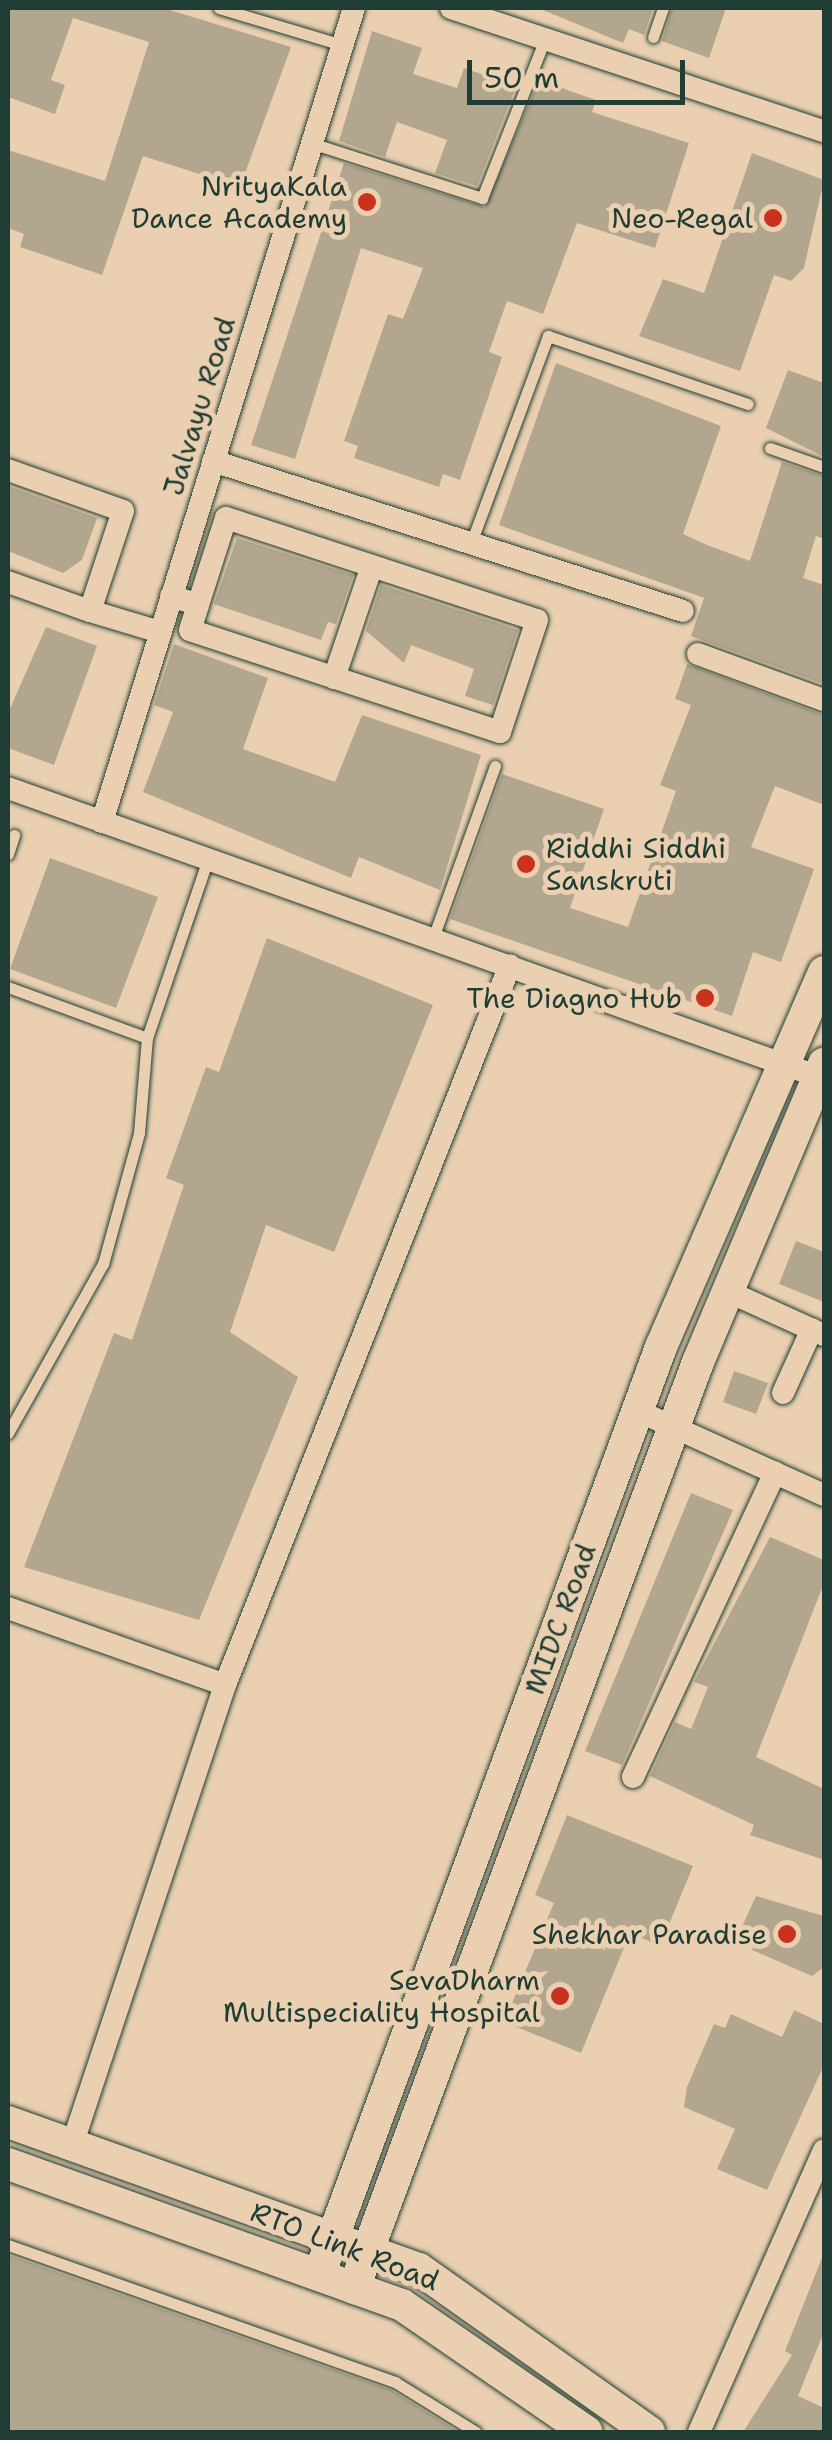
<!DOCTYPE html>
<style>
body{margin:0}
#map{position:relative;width:832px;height:2440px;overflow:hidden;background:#ead0b1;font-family:"Shantell Sans",sans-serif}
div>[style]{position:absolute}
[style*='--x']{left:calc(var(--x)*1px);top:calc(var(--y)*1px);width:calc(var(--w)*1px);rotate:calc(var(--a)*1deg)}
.building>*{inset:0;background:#b2a78e}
.roads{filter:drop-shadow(0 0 2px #1f3d34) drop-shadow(0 0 2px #1f3d34)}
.service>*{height:11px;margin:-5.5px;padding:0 5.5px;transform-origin:5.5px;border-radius:5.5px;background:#ead0b1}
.minor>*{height:22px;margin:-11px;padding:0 11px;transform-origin:11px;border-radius:11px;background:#ead0b1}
.secondary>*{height:32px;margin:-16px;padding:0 16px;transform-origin:16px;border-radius:16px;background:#ead0b1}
.dots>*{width:28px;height:28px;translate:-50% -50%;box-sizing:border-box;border:5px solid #ead0b1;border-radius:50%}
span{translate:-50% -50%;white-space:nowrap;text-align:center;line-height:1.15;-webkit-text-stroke:10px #ead0b1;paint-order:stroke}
.poi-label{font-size:28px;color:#1f3d34}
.right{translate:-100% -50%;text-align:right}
.left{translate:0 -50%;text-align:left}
.street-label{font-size:28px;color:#1f3d34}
.frame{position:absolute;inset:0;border:10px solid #1f3d34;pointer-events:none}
.scale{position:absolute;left:467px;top:60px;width:218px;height:45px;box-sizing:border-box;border:5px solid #1f3d34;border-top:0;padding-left:12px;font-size:30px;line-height:35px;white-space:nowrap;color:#1f3d34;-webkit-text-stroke:8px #ead0b1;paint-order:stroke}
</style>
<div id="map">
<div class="building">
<i style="clip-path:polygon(8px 8px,163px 8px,291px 47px,240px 187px,143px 156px,102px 275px,20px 247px,24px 234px,8px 228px,8px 150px,105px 181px,149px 42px,73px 18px,51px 80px,65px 85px,55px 114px,8px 97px)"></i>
<i style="clip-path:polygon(538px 8px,653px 8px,644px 35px,629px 29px,623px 43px)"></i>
<i style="clip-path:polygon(672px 8px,726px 8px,709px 58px,662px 41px)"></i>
<i style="clip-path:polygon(372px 31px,422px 48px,413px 74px,457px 88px,464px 68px,516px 86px,477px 186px,435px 173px,447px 140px,397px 122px,385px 157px,339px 141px)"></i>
<i style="clip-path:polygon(539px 80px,596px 100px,592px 112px,689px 143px,655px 248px,577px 223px,543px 314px,507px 301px,489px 352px,502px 357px,460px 480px,443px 474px,439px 487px,354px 458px,358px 446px,344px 441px,388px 314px,403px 319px,423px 268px,361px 248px,295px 459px,251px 445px,344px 163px,485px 207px)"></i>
<i style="clip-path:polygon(752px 153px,824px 180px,804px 268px,791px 281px,774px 275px,740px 371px,639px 336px,663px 279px,704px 293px)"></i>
<i style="clip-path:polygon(556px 363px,721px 426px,683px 534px,707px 545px,750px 561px,782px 462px,824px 476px,824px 539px,816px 536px,803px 578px,824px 585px,824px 684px,691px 636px,704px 598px,499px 525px)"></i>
<i style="clip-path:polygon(788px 370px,824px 383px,824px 457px,766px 428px)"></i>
<i style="clip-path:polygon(8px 486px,97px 518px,82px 560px,63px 573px,8px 551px)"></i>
<i style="clip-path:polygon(237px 538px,353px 575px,336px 624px,328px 622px,321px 640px,214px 604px)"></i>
<i style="clip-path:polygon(381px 585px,518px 630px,493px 705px,465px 696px,474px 669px,411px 645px,404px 663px,366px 631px)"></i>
<i style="clip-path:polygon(46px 627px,97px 646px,54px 765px,8px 748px,8px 713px)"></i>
<i style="clip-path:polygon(174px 644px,268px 678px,243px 749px,335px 782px,362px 715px,481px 755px,440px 890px,359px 857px,351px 878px,143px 792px,173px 712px,154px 705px)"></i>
<i style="clip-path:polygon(687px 664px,824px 715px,824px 805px,775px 786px,751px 847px,814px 869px,781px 962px,753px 952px,732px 1016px,450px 919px,502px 774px,604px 809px,570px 908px,628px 927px,676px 791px,660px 785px,691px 705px,675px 699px)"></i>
<i style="clip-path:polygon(50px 858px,158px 897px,116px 1008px,10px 969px)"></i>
<i style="clip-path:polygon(267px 938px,433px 1005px,334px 1252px,266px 1225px,230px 1332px,298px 1377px,199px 1620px,24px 1567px,114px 1333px,132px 1340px,184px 1185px,166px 1178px,206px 1067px,219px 1072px)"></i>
<i style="clip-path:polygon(796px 1241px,824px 1252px,824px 1302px,779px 1284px)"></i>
<i style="clip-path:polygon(734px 1371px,768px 1383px,756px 1414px,723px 1402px)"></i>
<i style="clip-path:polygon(691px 1493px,733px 1510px,622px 1765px,585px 1751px)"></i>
<i style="clip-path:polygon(770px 1537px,824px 1560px,824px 1583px,756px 1757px,824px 1789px,824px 1860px,750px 1835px,754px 1825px,650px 1776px,675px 1722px,691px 1729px,708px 1687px,694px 1682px)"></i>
<i style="clip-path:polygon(567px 1815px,693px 1866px,660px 1946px,630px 1933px,581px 2053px,504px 2022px,554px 1903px,535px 1895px)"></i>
<i style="clip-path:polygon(756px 1896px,824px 1916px,824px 1967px,812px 1976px,752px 1950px,757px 1938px,740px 1931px)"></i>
<i style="clip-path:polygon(794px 2010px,824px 2024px,824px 2065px,767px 2190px,717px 2169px,735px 2129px,684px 2107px,687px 2087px,714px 2024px,725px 2028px,731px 2014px,782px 2037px)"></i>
<i style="clip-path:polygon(8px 2255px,391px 2390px,459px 2432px,8px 2432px)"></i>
<i style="clip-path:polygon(823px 2255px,824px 2332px,798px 2396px,824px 2408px,824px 2432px,743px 2432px,792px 2355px,785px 2351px)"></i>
</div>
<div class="roads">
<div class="service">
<i style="--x:219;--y:8;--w:128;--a:16.7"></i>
<i style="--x:653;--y:37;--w:31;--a:-71"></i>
<i style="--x:311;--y:143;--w:180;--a:17.8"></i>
<i style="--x:482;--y:198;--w:171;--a:-68.4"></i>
<i style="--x:770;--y:448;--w:57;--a:19.4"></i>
<i style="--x:471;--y:543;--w:221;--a:-69.6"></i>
<i style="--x:548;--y:336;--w:211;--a:18.8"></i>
<i style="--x:8;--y:854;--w:20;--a:-72"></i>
<i style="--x:433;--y:938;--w:183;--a:-70.2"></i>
<i style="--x:8;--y:987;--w:148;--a:20.1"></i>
<i style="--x:8;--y:1433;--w:194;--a:-60.7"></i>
<i style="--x:103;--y:1264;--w:136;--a:-74.6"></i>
<i style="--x:139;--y:1133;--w:95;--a:-85.2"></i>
<i style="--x:147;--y:1038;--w:189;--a:-71.2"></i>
<i style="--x:8;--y:2245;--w:411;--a:19.5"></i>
<i style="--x:395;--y:2382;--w:95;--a:31.7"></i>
</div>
<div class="minor">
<i style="--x:451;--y:8;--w:393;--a:18.3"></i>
<i style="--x:213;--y:461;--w:493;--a:17.7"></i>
<i style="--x:8;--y:470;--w:122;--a:19.6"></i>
<i style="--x:123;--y:511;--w:105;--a:108.3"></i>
<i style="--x:90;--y:611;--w:73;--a:16.7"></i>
<i style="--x:8;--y:582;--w:87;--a:19.5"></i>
<i style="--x:171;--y:596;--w:28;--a:18"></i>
<i style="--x:198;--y:605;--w:91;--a:-72.2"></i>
<i style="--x:226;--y:518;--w:327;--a:18.2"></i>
<i style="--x:537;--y:620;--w:118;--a:108.3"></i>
<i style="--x:500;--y:732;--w:326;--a:-161.8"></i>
<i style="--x:190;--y:630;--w:26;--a:-72"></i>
<i style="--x:698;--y:654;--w:134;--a:20.1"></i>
<i style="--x:334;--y:678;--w:118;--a:-71.3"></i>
<i style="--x:8;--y:788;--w:861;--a:19.61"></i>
<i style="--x:102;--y:822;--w:852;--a:-72.8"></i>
<i style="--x:727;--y:1291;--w:107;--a:24.4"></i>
<i style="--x:783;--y:1393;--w:70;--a:-65.6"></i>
<i style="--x:638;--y:1411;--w:204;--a:24.3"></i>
<i style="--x:8;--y:1608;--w:230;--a:19.5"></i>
<i style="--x:633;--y:1777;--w:336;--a:-65"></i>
<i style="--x:72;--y:2145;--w:485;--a:-71.6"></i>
<i style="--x:225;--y:1685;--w:774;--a:-68.4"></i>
<i style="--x:699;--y:2432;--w:308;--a:-66.1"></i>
</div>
<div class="secondary">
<i style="--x:8;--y:2122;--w:436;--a:19.7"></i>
<i style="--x:419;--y:2269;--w:282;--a:35.3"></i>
<i style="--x:8;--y:2164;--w:418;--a:19.7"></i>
<i style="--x:402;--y:2305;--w:224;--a:34.5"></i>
<i style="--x:319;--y:2275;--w:989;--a:-69.77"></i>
<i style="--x:661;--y:1347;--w:409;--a:-66.5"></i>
<i style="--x:354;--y:2288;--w:988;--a:-69.62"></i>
<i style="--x:698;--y:1362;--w:324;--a:-67.1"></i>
</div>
</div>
<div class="dots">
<i style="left:367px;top:202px;background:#c8321e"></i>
<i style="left:773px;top:218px;background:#c8321e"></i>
<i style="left:526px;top:864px;background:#c8321e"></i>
<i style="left:705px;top:998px;background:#c8321e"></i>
<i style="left:787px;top:1934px;background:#c8321e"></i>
<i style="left:560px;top:1996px;background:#c8321e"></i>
</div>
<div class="poi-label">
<span class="right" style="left:347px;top:202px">NrityaKala<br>Dance Academy</span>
<span class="right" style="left:753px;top:218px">Neo-Regal</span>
<span class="left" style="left:546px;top:864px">Riddhi Siddhi<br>Sanskruti</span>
<span class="right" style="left:682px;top:998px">The Diagno Hub</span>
<span class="right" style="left:767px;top:1934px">Shekhar Paradise</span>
<span class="right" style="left:540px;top:1996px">SevaDharm<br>Multispeciality Hospital</span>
</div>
<div class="street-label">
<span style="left:199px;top:406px;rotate:-73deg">Jalvayu Road</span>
<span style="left:560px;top:1619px;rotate:-70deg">MIDC Road</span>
<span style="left:345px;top:2246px;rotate:21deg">RTO Link Road</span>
</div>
<div class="frame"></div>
<div class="scale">50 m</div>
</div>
